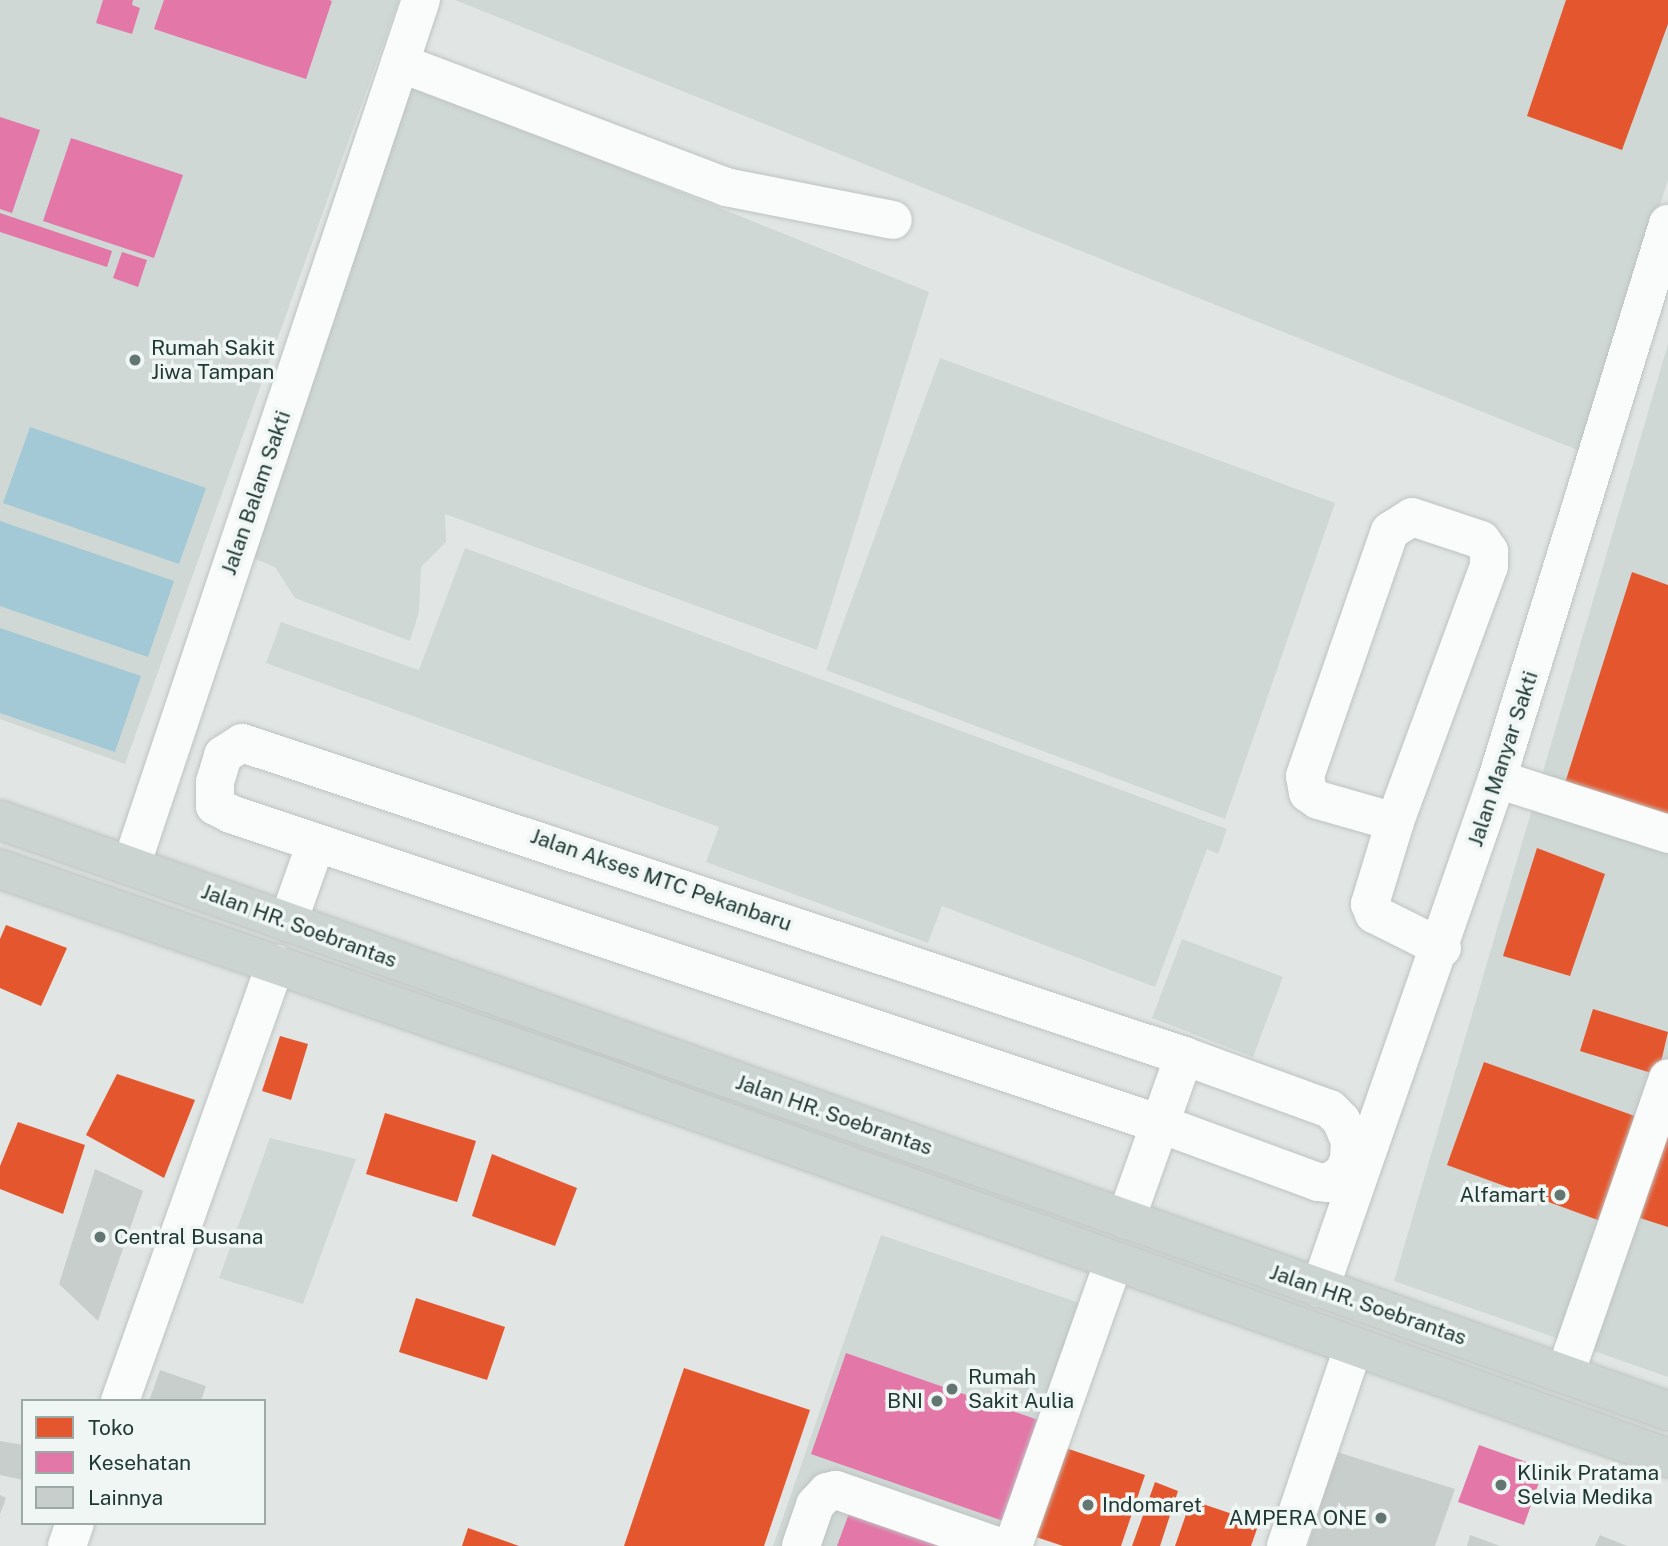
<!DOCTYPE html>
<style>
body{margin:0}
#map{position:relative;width:1668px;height:1546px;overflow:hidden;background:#e1e6e4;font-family:"Public Sans",sans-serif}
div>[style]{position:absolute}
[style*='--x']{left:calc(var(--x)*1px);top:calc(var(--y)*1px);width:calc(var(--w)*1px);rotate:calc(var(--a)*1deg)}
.built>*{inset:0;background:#cfd8d5}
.water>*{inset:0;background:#a2c9d5}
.shops>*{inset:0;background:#e4572e}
.health>*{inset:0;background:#e377a8}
.building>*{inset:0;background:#c8cecc}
.roads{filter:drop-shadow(0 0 2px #bec3c1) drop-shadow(0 0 2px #bec3c1)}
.minor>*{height:38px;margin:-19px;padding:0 19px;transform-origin:19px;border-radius:19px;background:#fafbfb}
.major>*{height:38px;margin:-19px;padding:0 19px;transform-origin:19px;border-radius:19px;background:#ccd4d2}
.dots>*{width:19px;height:19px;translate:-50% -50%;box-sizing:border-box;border:4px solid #eff6f3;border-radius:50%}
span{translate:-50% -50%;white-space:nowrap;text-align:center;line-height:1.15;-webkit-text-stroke:7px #eff6f3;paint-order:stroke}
.poi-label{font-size:21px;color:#203934}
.left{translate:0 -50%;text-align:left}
.right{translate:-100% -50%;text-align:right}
.street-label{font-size:21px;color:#203934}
.legend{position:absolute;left:21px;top:1399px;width:245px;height:126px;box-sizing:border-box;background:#eff6f3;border:2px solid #9caaa7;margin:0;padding:9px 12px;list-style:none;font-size:21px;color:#203934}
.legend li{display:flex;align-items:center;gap:14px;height:35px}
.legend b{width:35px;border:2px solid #9caaa7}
</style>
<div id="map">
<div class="built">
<i style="clip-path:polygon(0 0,399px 0,125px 764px,0 719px)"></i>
<i style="clip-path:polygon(455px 0,1668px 0,1668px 180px,1580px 451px)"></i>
<i style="clip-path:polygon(414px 85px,929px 292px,817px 650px,445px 514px,446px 542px,421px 567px,419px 612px,410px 641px,295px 598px,275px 567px,248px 556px,404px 91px)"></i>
<i style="clip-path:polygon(1668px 344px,1668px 1377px,1394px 1281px)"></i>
<i style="clip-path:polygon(940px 358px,1335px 503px,1225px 819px,826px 670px)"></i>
<i style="clip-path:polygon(465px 548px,1227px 829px,1218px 854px,1207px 849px,1155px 987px,942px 906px,928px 943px,706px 862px,719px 827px,266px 663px,281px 622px,419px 670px)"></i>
<i style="clip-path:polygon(1182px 939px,1283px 977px,1253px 1057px,1152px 1018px)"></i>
<i style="clip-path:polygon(270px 1138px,356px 1159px,303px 1304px,219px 1278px)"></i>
<i style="clip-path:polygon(881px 1235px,1103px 1311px,1028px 1546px,773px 1546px)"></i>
</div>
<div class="water">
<i style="clip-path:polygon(30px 427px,206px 488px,179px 564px,3px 503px)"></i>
<i style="clip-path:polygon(0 521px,174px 581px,148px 657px,0 606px)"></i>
<i style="clip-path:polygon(0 628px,141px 676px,115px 752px,0 713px)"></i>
</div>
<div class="shops">
<i style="clip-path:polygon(1566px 0,1668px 0,1668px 24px,1622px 150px,1527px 116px)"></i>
<i style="clip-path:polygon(1632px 572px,1668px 585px,1668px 819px,1565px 783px)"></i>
<i style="clip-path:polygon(1537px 848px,1605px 874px,1570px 976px,1503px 956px)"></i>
<i style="clip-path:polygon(6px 925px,67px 948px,41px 1006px,0 988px,0 939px)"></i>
<i style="clip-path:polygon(1593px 1009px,1668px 1032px,1658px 1075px,1580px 1051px)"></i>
<i style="clip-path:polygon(280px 1036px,308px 1044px,291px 1100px,262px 1091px)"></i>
<i style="clip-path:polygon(1484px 1062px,1643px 1119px,1606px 1223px,1447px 1165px)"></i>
<i style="clip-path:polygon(117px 1074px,195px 1100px,164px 1178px,86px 1135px)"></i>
<i style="clip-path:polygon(385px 1113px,476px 1141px,457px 1202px,366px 1174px)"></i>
<i style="clip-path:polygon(18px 1122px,85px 1145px,63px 1214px,0 1189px,0 1166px)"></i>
<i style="clip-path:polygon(1667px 1128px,1668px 1129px,1668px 1227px,1640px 1218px)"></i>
<i style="clip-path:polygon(492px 1154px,577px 1188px,555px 1246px,472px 1216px)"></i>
<i style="clip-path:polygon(416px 1298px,505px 1327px,487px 1380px,399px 1352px)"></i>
<i style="clip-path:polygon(684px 1368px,810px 1410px,764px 1546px,624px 1546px)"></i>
<i style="clip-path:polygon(1060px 1446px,1145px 1475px,1121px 1546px,1063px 1546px,1030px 1535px)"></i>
<i style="clip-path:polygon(1155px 1482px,1178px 1491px,1160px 1546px,1132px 1546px)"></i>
<i style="clip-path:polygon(1191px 1500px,1259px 1523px,1251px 1546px,1175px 1546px)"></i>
<i style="clip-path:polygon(468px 1528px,519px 1546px,462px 1546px)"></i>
</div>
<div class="health">
<i style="clip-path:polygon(103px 0,133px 0,132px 5px,140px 8px,132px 34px,96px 23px)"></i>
<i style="clip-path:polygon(164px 0,329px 0,332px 1px,306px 79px,154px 29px)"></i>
<i style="clip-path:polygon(0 117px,40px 130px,12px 213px,0 209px)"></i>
<i style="clip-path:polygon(71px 138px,183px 175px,154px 258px,43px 221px)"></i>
<i style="clip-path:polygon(0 213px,112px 251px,107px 267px,0 232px)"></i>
<i style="clip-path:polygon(122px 252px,147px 260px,138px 287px,113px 278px)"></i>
<i style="clip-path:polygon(846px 1353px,1044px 1422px,1009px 1523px,811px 1454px)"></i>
<i style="clip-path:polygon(1479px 1445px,1544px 1468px,1524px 1525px,1458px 1502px)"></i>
<i style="clip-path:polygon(851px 1508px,956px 1546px,837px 1546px)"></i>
</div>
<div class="building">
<i style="clip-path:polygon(95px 1169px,143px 1191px,98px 1321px,59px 1284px)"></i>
<i style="clip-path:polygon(160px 1370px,206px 1386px,201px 1401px,149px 1401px)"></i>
<i style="clip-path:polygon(0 1441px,23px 1445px,23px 1480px,0 1475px)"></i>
<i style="clip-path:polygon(1337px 1452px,1455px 1489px,1435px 1546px,1308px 1546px)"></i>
<i style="clip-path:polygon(0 1495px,6px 1498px,0 1514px)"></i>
<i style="clip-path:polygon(1470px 1535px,1500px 1546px,1467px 1546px)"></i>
<i style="clip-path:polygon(1600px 1535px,1627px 1546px,1595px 1546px)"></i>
</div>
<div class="roads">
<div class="minor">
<i style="--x:400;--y:63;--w:349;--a:20.8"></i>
<i style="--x:726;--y:187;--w:170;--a:11.2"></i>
<i style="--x:242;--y:743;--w:993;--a:18.38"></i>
<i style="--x:1184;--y:1056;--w:155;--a:20"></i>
<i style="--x:1330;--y:1109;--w:16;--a:45"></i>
<i style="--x:1341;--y:1120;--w:23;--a:67"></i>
<i style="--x:1350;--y:1141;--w:19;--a:93"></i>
<i style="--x:1349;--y:1160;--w:14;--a:115"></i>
<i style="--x:1343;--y:1173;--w:18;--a:146"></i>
<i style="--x:1328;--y:1183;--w:10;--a:-174"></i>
<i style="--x:1318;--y:1182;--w:168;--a:-159.8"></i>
<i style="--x:1160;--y:1124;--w:979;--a:-161.55"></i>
<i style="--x:231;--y:814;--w:18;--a:-153"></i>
<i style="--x:215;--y:806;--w:24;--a:-90"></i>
<i style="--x:215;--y:782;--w:28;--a:-73"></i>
<i style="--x:223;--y:755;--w:22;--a:-32"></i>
<i style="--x:1497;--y:779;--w:180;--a:17.8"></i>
<i style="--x:1395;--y:822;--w:80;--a:-164.1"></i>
<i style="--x:1318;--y:800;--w:12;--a:-145"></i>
<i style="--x:1308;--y:793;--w:17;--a:-100"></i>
<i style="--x:1305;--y:776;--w:259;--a:-70.9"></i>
<i style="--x:1390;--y:531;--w:26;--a:-32"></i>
<i style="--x:1412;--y:517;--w:73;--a:18.4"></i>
<i style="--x:1481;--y:540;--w:14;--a:54"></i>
<i style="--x:1489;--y:551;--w:15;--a:90"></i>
<i style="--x:1489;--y:566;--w:273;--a:110.2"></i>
<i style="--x:1395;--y:822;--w:86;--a:107"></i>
<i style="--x:1370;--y:904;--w:11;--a:68"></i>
<i style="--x:1374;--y:914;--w:76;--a:26.6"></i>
<i style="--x:131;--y:866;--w:913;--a:-71.49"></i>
<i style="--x:288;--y:922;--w:84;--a:-70.5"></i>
<i style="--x:1126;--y:1219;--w:173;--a:-70.4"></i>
<i style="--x:1320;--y:1288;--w:539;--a:-70.83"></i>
<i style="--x:1497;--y:779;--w:581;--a:-72.88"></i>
<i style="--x:1565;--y:1374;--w:313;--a:-70.8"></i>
<i style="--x:120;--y:1401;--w:464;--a:-70.4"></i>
<i style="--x:67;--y:1546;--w:24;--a:-71"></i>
<i style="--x:801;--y:1546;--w:43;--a:-71.1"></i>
<i style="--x:815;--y:1505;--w:18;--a:-47"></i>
<i style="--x:827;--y:1492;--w:9;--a:-13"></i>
<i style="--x:836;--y:1490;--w:170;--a:19.2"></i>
<i style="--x:1013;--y:1546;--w:300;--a:-70.5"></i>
<i style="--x:1286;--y:1546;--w:209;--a:-71.3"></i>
</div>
<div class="major">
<i style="--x:0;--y:820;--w:1770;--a:19.51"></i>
<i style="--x:0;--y:869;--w:617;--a:19.11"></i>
<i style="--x:583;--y:1071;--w:1152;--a:19.63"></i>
</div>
</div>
<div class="dots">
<i style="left:135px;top:360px;background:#647672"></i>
<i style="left:1560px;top:1195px;background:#647672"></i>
<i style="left:100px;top:1237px;background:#647672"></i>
<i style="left:952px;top:1389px;background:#647672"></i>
<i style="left:937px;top:1401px;background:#647672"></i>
<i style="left:1501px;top:1485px;background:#647672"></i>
<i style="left:1088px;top:1505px;background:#647672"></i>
<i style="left:1381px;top:1518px;background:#647672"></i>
</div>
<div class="poi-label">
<span class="left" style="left:151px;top:360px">Rumah Sakit<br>Jiwa Tampan</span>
<span class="right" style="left:1546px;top:1195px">Alfamart</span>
<span class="left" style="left:114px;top:1237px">Central Busana</span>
<span class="left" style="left:968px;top:1389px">Rumah<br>Sakit Aulia</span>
<span class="right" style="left:923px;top:1401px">BNI</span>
<span class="left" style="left:1517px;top:1485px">Klinik Pratama<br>Selvia Medika</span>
<span class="left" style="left:1102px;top:1505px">Indomaret</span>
<span class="right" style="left:1367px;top:1518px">AMPERA ONE</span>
</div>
<div class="street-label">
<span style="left:256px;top:493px;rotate:-71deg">Jalan Balam Sakti</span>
<span style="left:1503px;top:759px;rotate:-72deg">Jalan Manyar Sakti</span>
<span style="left:661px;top:880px;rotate:19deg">Jalan Akses MTC Pekanbaru</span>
<span style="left:299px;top:926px;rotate:20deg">Jalan HR. Soebrantas</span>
<span style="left:834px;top:1115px;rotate:19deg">Jalan HR. Soebrantas</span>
<span style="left:1368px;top:1305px;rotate:19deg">Jalan HR. Soebrantas</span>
</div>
<ul class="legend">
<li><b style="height:19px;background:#e4572e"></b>Toko</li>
<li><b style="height:19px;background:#e377a8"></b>Kesehatan</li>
<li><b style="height:19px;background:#c8cecc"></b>Lainnya</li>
</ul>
</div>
